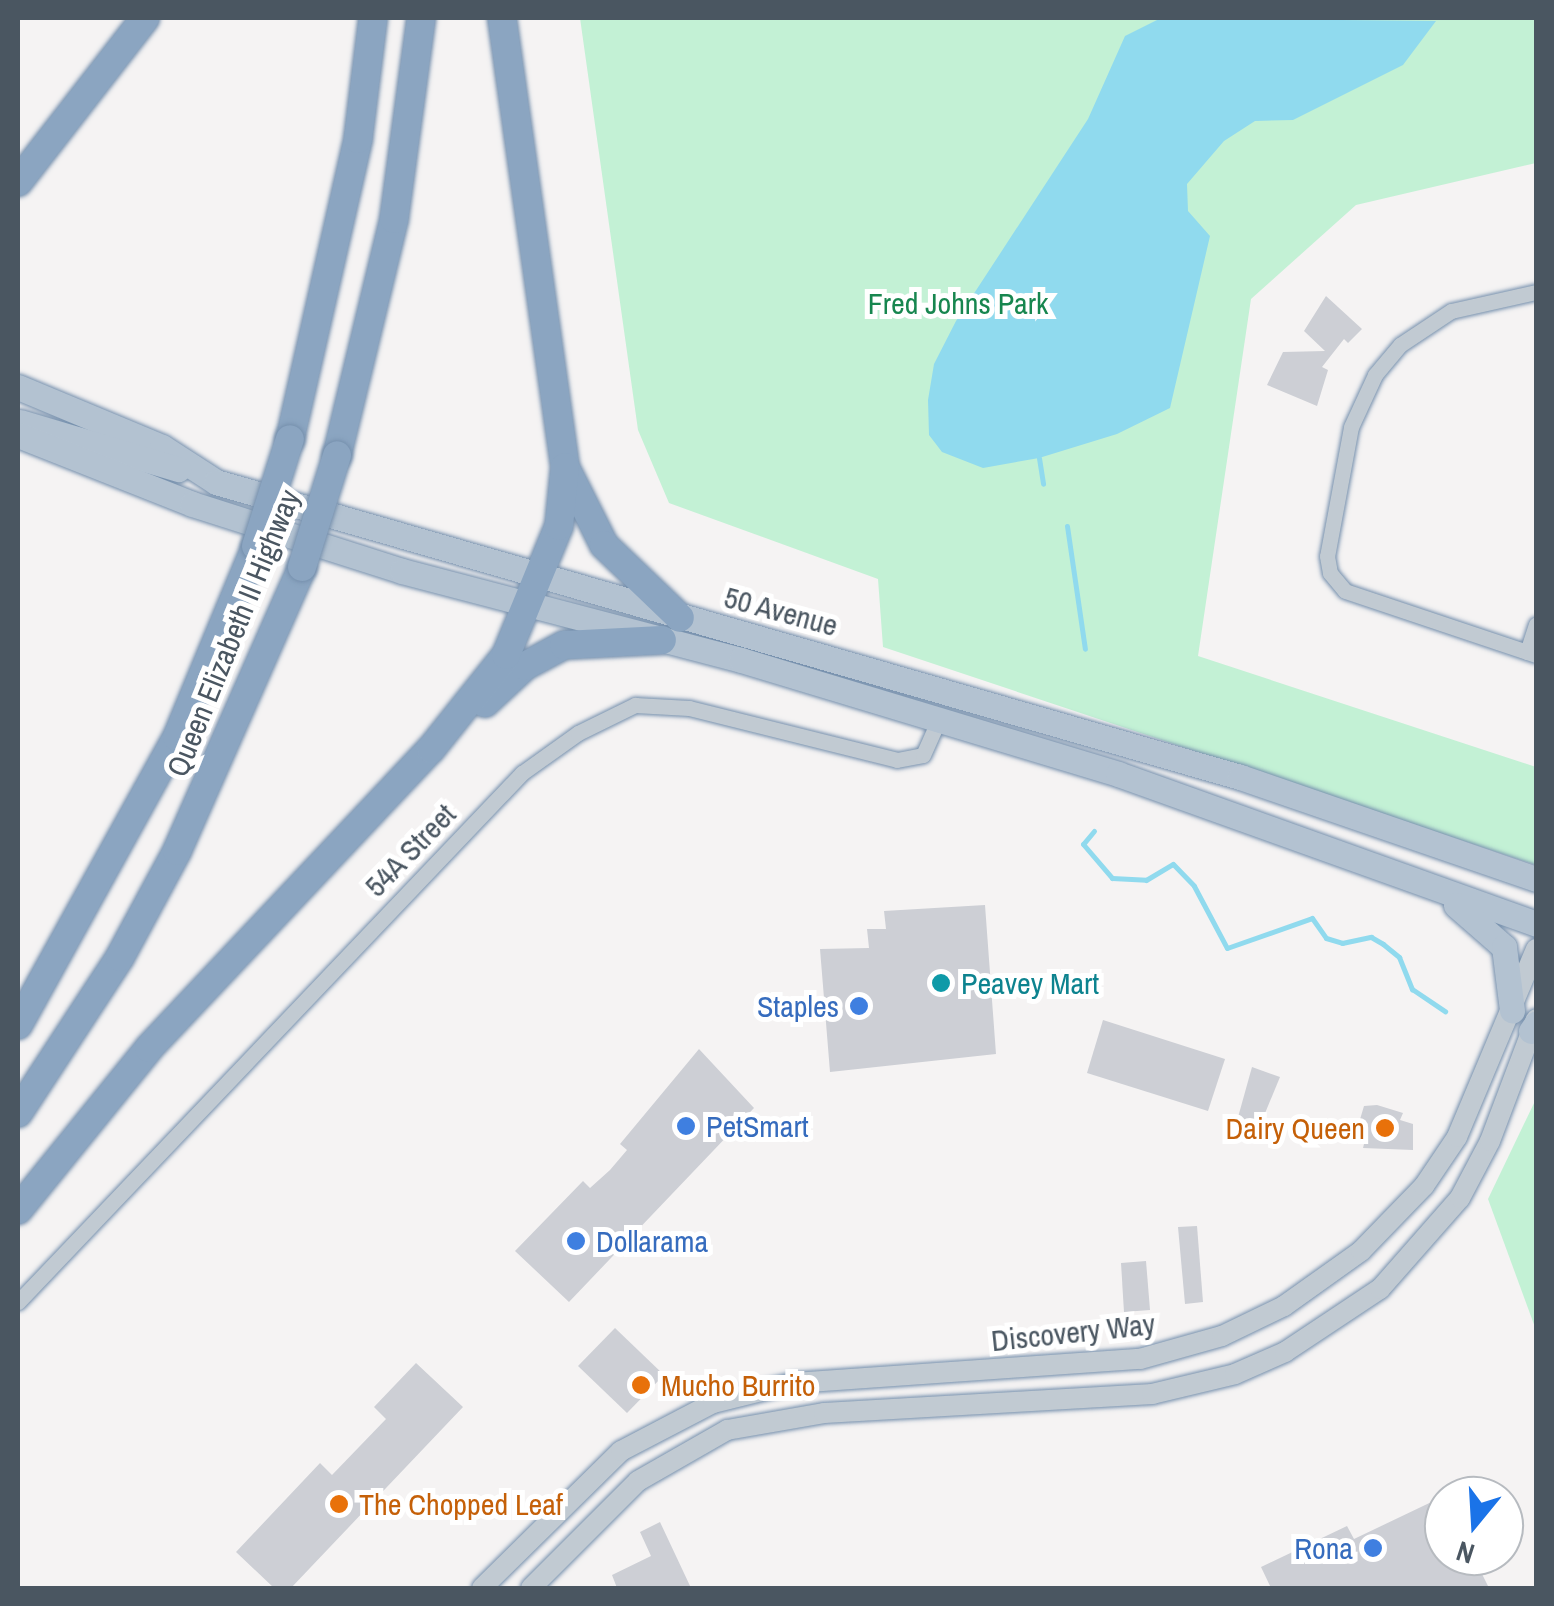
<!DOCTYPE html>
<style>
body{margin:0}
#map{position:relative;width:1554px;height:1606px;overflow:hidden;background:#f5f3f3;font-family:"Archivo Narrow",sans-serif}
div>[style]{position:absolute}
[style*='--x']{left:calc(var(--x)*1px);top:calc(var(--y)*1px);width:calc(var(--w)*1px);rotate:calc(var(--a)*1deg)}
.green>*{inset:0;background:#c3f1d5}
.water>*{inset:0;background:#90daee}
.stream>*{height:5px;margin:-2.5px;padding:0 2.5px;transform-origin:2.5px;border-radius:2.5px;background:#90daee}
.building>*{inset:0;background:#cdcfd5}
.roads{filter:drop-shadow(0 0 2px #7690ad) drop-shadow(0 0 2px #7690ad)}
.minor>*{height:15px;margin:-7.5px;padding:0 7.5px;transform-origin:7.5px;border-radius:7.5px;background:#c1cad2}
.tertiary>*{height:20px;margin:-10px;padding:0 10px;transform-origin:10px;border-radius:10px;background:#c1cad2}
.primary>*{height:25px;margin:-12.5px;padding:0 12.5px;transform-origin:12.5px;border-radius:12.5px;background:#b3c2d1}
.motorway>*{height:28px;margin:-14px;padding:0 14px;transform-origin:14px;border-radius:14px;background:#8ba5c1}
.bridges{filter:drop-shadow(0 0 2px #7690ad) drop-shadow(0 0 2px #7690ad)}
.motorway-bridge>*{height:28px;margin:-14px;padding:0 14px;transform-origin:14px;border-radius:14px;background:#8ba5c1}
.dots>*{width:28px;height:28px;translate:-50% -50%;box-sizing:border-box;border:5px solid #fff;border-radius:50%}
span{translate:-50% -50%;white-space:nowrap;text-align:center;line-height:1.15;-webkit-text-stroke:10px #fff;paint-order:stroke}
.park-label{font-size:30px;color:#17864f}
.street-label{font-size:30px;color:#4a5661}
.culture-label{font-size:30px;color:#0d838f}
.left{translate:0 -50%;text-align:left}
.shop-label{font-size:30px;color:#366cbe}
.right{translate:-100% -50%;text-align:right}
.food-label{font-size:30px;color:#c56008}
.frame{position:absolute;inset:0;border:20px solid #4a5661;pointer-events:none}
.north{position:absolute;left:1424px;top:1476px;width:100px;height:100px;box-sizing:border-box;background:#fff;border:2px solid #b7bbc0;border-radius:50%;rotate:198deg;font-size:28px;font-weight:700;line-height:40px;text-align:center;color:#4a5661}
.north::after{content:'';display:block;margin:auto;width:35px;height:45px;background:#1a73e8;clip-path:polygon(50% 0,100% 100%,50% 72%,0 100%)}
</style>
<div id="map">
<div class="green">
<i style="clip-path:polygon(580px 18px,1536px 18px,1536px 163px,1356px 205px,1251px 299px,1198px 656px,1536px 767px,1536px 865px,883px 647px,878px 579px,669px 503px,638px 430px)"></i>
<i style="clip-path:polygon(1536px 1099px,1536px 1330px,1488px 1199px)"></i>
</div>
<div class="water">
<i style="clip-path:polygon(1161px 18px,1436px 21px,1403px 65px,1293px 120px,1255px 121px,1224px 141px,1187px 184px,1188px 211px,1210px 236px,1170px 408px,1117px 434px,1039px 458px,983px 468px,942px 452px,929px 435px,928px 400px,934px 364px,956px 321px,1088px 119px,1125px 36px)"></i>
</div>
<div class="stream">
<i style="--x:1039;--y:458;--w:26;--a:81"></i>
<i style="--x:1067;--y:526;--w:124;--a:81.7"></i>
<i style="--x:1094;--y:831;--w:17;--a:130"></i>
<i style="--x:1083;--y:844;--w:45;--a:49.5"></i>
<i style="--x:1112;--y:878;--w:34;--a:3"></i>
<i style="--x:1146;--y:880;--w:31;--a:-31"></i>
<i style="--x:1173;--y:864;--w:30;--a:46"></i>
<i style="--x:1194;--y:886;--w:70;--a:62"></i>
<i style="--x:1227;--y:948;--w:90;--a:-19.4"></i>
<i style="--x:1312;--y:918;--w:24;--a:55"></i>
<i style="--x:1326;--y:938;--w:17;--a:17"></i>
<i style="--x:1342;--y:943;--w:30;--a:-12"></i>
<i style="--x:1371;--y:937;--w:14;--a:30"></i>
<i style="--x:1383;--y:944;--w:21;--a:39"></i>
<i style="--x:1399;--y:957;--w:35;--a:68"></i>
<i style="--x:1412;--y:989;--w:40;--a:34"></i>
</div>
<div class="building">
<i style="clip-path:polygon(1326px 296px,1362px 329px,1348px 343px,1344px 339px,1322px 367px,1328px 370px,1317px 406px,1267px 385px,1283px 352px,1325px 351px,1304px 331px)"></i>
<i style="clip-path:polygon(985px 905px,996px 1054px,830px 1072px,820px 949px,869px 948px,867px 929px,886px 929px,884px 911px)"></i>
<i style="clip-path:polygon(1103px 1020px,1225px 1059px,1208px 1111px,1087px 1073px)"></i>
<i style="clip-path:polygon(699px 1049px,754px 1108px,569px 1302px,515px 1251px,583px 1181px,590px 1188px,610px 1170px,627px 1150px,620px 1144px)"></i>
<i style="clip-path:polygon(1252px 1067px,1280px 1077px,1256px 1135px,1235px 1128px)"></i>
<i style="clip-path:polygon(1377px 1105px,1403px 1113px,1400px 1120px,1413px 1124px,1413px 1150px,1363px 1148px,1365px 1140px,1355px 1136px,1364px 1106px)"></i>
<i style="clip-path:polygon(1197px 1226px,1203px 1302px,1185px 1304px,1178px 1227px)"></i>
<i style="clip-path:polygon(1146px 1261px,1150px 1310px,1124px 1312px,1121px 1263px)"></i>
<i style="clip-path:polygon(615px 1328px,664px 1375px,627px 1413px,578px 1366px)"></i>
<i style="clip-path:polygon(416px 1363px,463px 1407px,291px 1588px,274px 1588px,236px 1552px,320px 1463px,332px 1475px,386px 1419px,374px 1407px)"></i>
<i style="clip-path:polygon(1444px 1496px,1444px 1556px,1473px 1556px,1489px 1588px,1271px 1588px,1261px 1567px,1347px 1526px,1354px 1539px)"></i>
<i style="clip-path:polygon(660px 1522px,691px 1588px,617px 1588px,612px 1575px,651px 1556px,640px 1532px)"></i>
</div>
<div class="roads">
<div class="minor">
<i style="--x:1536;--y:292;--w:87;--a:167.4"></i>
<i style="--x:1451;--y:311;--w:61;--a:146.3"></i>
<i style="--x:1400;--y:345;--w:39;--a:130"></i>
<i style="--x:1375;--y:375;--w:57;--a:114.8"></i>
<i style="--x:1351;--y:427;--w:131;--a:100.5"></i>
<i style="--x:1327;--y:556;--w:17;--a:80"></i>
<i style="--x:1330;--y:573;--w:23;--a:50"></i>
<i style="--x:1345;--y:591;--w:201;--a:18.5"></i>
<i style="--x:1527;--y:652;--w:29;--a:-72"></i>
<i style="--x:18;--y:1302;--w:731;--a:-46.39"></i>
<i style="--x:522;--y:773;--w:69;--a:-35.5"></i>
<i style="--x:578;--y:733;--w:64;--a:-26.2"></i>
<i style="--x:635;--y:705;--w:54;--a:3.2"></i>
<i style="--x:689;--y:708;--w:214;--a:14"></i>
<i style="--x:897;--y:760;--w:26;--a:-11"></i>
<i style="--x:923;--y:755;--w:37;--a:-66"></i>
</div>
<div class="tertiary">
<i style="--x:482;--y:1588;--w:195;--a:-44.6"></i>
<i style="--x:621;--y:1451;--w:104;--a:-27.6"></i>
<i style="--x:713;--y:1403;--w:83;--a:-13.9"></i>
<i style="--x:794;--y:1383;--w:347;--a:-4"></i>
<i style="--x:1140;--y:1359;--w:85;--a:-15.7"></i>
<i style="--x:1222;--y:1336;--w:69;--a:-25.8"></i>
<i style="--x:1284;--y:1306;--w:95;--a:-35.5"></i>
<i style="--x:1361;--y:1251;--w:91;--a:-45.9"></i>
<i style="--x:1424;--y:1186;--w:59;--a:-56"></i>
<i style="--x:1457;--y:1137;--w:204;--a:-67.2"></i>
<i style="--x:531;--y:1588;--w:151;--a:-45"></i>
<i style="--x:638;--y:1481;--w:103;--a:-29.8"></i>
<i style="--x:727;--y:1430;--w:98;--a:-9.9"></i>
<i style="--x:824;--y:1413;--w:329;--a:-3.3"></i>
<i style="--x:1152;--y:1394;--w:85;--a:-13.5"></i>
<i style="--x:1235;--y:1374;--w:55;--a:-23.7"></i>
<i style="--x:1285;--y:1352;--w:114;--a:-33.6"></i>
<i style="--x:1380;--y:1289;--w:121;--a:-48.7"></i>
<i style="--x:1460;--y:1198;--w:64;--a:-62.2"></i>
<i style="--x:1490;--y:1141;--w:130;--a:-69.3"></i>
</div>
<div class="primary">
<i style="--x:18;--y:387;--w:156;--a:22.6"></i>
<i style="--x:162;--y:447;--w:64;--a:32.9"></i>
<i style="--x:216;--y:482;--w:1066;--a:16.07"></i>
<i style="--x:1240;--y:777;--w:313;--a:19"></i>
<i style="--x:20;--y:422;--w:165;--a:16.6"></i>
<i style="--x:18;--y:435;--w:187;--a:21.6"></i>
<i style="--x:192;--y:504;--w:220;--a:17.7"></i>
<i style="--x:402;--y:571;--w:350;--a:14.7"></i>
<i style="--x:741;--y:660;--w:394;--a:16.8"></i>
<i style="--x:1118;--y:774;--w:444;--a:19.7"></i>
<i style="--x:1456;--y:905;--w:64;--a:41.2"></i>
<i style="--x:1504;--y:947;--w:64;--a:82.8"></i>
<i style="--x:1531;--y:1031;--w:9;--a:-54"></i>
</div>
<div class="motorway">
<i style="--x:502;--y:18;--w:453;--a:82"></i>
<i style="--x:565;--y:467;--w:87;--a:63.4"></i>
<i style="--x:604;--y:545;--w:105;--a:43.8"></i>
<i style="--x:18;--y:182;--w:207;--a:-52.2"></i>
<i style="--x:290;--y:439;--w:308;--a:-77.2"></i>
<i style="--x:358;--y:139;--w:122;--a:-82.9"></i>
<i style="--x:337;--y:455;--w:243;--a:-76.4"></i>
<i style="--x:394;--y:219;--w:203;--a:-82.3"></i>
<i style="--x:485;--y:703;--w:54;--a:-42.8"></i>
<i style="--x:525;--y:666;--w:44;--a:-28.3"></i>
<i style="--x:564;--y:645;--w:98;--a:-2.9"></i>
<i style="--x:18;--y:1025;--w:329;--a:-61.1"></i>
<i style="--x:177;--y:737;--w:207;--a:-67.5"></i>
<i style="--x:18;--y:1113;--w:186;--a:-56.8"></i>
<i style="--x:120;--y:957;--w:120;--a:-61.7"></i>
<i style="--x:177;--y:851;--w:310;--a:-66.2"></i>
<i style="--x:18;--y:1210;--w:208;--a:-51"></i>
<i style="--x:149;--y:1048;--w:411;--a:-46.7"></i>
<i style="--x:431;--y:749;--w:120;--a:-51.4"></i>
<i style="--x:506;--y:655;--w:139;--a:-67.7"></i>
<i style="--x:559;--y:526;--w:59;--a:-84.2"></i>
</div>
</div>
<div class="bridges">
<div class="motorway-bridge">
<i style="--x:256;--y:546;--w:112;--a:-72.4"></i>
<i style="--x:302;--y:567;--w:117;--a:-72.6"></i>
</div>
</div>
<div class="dots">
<i style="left:941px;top:983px;background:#0f9aa8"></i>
<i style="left:859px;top:1006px;background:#3f7fe0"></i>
<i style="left:686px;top:1126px;background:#3f7fe0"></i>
<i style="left:1385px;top:1128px;background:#e8710a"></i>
<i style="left:576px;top:1241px;background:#3f7fe0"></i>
<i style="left:641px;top:1385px;background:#e8710a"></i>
<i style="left:339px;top:1504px;background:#e8710a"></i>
<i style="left:1373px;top:1548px;background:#3f7fe0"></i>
</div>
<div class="park-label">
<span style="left:958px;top:303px">Fred Johns Park</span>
</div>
<div class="street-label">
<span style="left:781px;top:611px;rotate:15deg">50 Avenue</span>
<span style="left:233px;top:633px;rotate:-68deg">Queen Elizabeth II Highway</span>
<span style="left:410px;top:850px;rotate:-46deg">54A Street</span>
<span style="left:1073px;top:1332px;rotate:-6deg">Discovery Way</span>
</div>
<div class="culture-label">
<span class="left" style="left:961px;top:983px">Peavey Mart</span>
</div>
<div class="shop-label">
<span class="right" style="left:839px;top:1006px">Staples</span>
<span class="left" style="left:706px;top:1126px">PetSmart</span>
<span class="left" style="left:596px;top:1241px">Dollarama</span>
<span class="right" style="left:1353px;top:1548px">Rona</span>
</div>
<div class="food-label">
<span class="right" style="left:1365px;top:1128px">Dairy Queen</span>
<span class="left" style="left:661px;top:1385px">Mucho Burrito</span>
<span class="left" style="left:359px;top:1504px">The Chopped Leaf</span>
</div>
<div class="frame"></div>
<div class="north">N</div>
</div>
